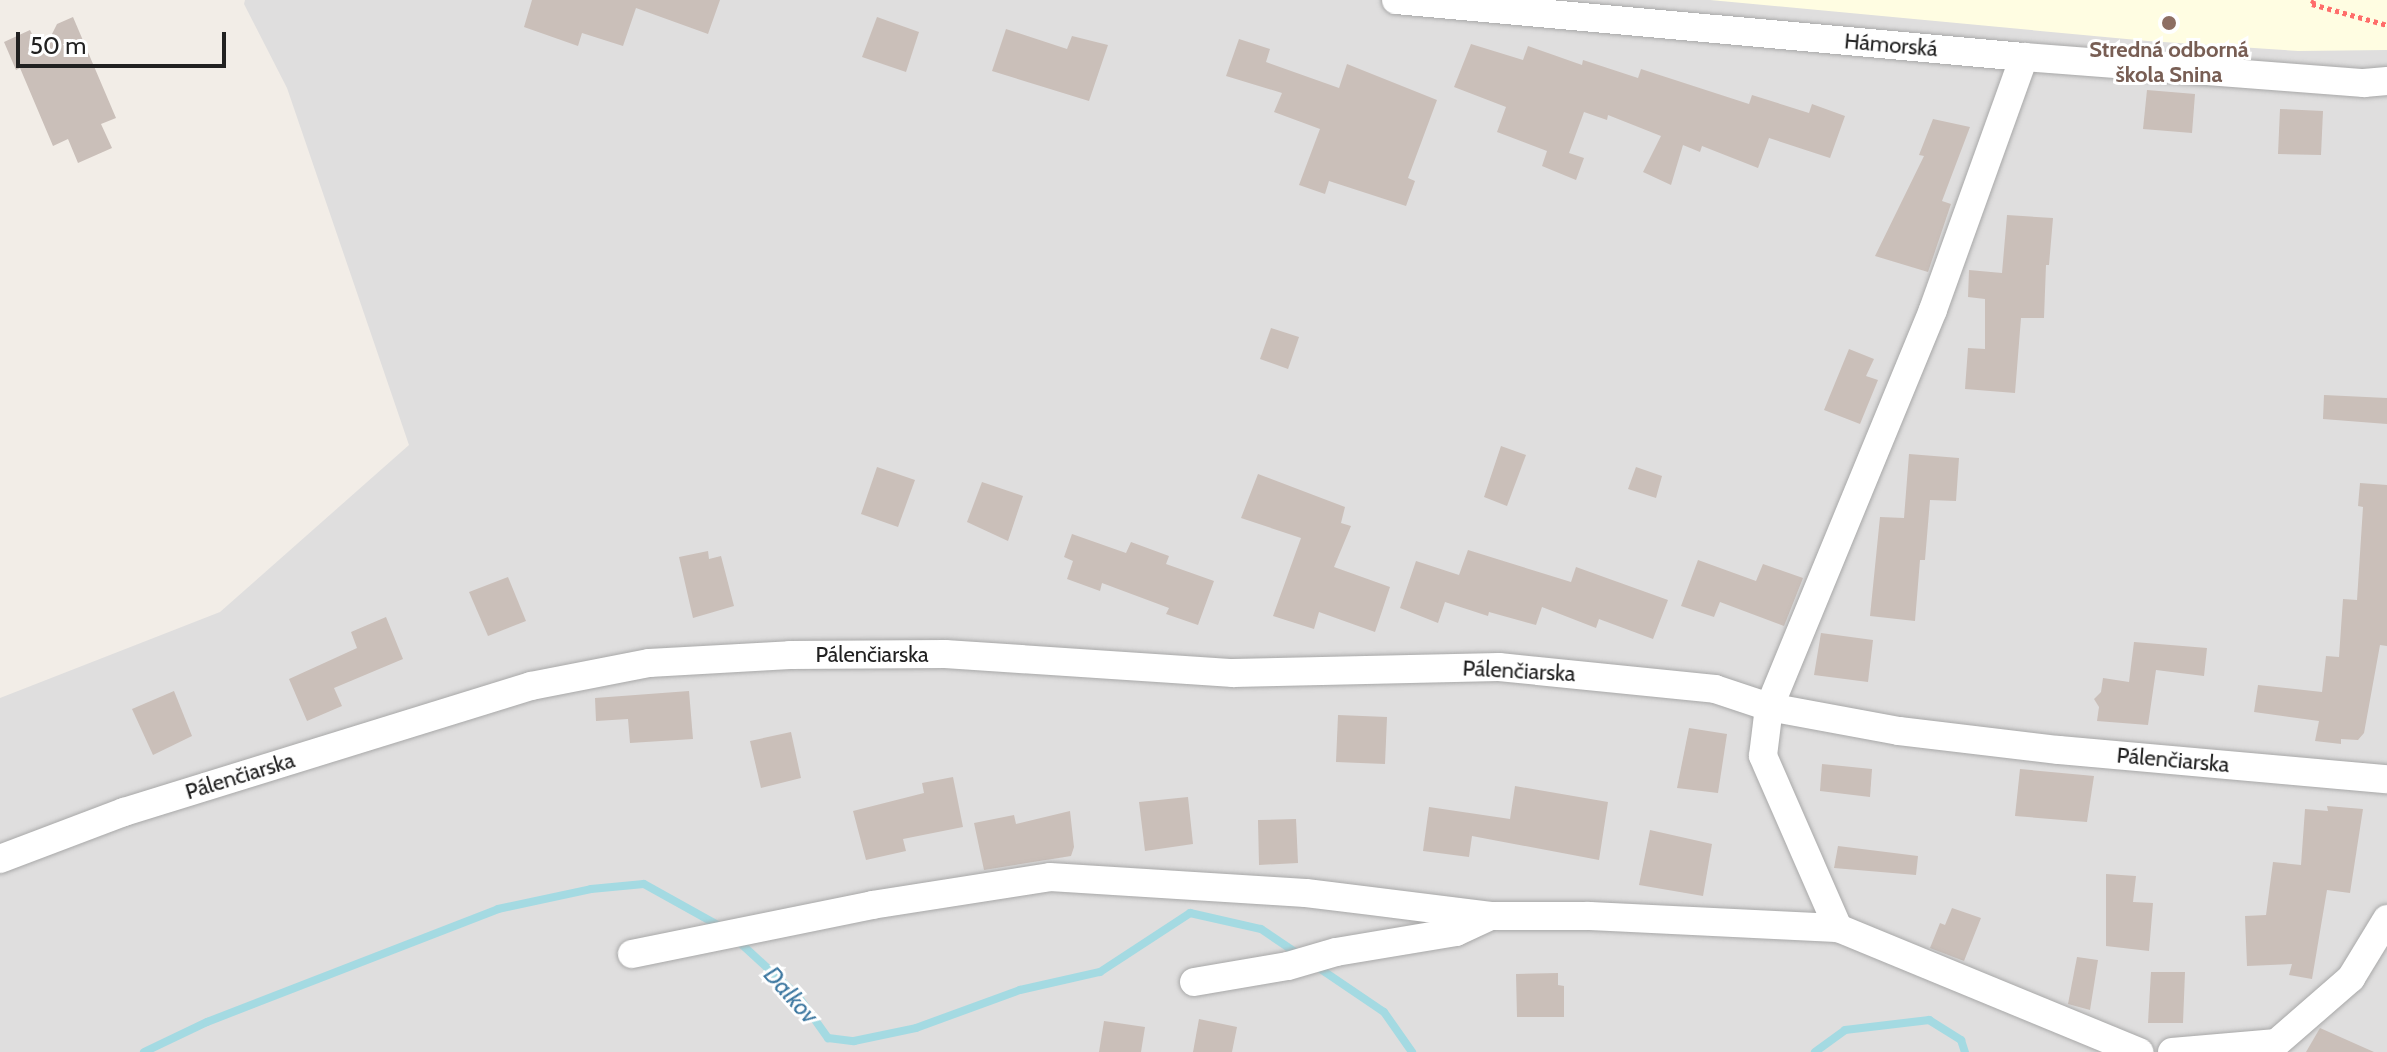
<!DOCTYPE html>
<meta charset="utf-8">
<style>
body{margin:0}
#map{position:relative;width:2387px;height:1052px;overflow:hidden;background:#f2ede7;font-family:Cabin,sans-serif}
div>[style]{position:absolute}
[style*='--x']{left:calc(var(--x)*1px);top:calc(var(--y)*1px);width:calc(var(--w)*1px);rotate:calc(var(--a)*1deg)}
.residential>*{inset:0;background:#dfdede}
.education>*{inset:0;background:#fffde2}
.stream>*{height:8px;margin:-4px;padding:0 4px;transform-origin:4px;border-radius:4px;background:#a4dae2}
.building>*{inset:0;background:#cabfb9}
.path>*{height:5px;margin-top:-2.5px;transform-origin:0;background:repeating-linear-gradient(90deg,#ff6d6a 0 4px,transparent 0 8px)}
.roads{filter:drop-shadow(0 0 2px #a8a8a8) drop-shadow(0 0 2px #a8a8a8)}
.minor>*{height:28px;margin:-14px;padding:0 14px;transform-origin:14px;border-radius:14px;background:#fff}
.dots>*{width:22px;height:22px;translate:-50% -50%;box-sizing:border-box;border:4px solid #fff;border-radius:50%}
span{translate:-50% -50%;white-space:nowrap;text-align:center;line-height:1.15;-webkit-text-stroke:6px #fff;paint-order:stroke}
.street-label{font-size:22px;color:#212121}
.education-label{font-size:22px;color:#785e54;font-weight:700}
.water-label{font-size:24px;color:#3c77a0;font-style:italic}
.scale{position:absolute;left:16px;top:32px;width:210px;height:36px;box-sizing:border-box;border:4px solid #212121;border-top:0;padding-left:10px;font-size:24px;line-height:28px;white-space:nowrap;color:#212121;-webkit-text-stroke:6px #fff;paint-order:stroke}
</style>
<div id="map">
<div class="residential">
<i style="clip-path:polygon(245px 0,2387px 0,2387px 1052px,0 1052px,0 698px,220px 612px,409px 445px,287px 88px,244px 4px)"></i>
</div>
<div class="education">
<i style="clip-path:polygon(1710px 0,2387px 0,2387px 50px,2298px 51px,2148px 41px)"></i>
</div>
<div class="stream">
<i style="--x:737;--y:940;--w:83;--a:42.6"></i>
<i style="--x:798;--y:996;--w:52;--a:54.5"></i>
<i style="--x:828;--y:1038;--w:26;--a:7"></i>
<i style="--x:854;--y:1041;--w:63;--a:-11.8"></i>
<i style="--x:916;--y:1028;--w:111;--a:-20.1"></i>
<i style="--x:1020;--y:990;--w:82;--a:-12.7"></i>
<i style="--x:1100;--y:972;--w:108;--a:-33.2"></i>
<i style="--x:1190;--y:913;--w:73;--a:12.7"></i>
<i style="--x:1261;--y:929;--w:48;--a:34"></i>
<i style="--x:1316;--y:966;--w:82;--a:34.1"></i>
<i style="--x:1384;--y:1012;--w:49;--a:55"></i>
<i style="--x:144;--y:1052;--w:70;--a:-25.5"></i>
<i style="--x:207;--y:1022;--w:312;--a:-21.2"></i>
<i style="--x:498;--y:909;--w:95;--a:-12.1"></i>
<i style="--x:591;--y:889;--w:53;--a:-5.4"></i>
<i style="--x:644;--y:884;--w:90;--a:29.1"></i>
<i style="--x:1815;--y:1052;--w:37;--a:-36"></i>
<i style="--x:1845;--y:1030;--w:85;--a:-6.8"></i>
<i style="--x:1929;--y:1020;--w:38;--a:32"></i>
<i style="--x:1961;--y:1040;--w:13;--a:72"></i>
</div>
<div class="building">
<i style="clip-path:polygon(532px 0,720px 0,708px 34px,636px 8px,623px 46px,582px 33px,578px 46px,524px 27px)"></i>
<i style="clip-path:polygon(73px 17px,116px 118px,101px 124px,112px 148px,78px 163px,68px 139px,53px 146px,20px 68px,16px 70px,4px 42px,30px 30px,42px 54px,57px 24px)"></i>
<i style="clip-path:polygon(877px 17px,919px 32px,906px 72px,862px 57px)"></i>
<i style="clip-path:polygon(1006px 29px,1067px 49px,1072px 36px,1108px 45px,1089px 101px,992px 71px)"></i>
<i style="clip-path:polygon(1239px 39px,1270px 49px,1266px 62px,1339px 88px,1347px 64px,1437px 100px,1408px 178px,1415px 181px,1406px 206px,1329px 181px,1325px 194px,1299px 185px,1320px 129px,1274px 112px,1282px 93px,1226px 76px)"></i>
<i style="clip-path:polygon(1471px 44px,1523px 60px,1528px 46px,1582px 65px,1583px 60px,1638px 78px,1641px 69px,1749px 104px,1752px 95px,1809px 113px,1812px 104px,1845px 116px,1830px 158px,1769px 138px,1758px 168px,1702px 146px,1700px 152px,1683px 145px,1671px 185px,1643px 172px,1661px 136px,1608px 115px,1607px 120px,1584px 112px,1569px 153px,1584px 158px,1576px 180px,1542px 166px,1547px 151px,1497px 132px,1506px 107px,1454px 87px)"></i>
<i style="clip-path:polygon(2147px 90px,2195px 94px,2192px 133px,2143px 129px)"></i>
<i style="clip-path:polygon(2280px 109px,2323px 111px,2321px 155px,2278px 154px)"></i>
<i style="clip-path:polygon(1933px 119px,1970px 127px,1942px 201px,1951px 204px,1928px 272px,1875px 256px,1924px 156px,1919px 155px)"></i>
<i style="clip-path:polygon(2007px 215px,2053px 218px,2049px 265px,2046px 265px,2044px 318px,2021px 318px,2015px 393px,1965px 389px,1968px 348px,1985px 349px,1985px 299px,1968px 297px,1969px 270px,2002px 273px)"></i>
<i style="clip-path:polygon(1271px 328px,1299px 337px,1288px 369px,1260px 359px)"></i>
<i style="clip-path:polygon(1849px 349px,1874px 359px,1866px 376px,1878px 380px,1860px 424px,1824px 410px)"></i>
<i style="clip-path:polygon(2324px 395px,2387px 398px,2387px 424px,2323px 419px)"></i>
<i style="clip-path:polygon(1501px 446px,1526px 455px,1507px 506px,1484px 497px)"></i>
<i style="clip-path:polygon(1909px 454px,1959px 458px,1956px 501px,1930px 500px,1925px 560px,1920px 560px,1915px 621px,1870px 616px,1880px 517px,1904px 518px)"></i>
<i style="clip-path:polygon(877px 467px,915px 480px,898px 527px,861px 514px)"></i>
<i style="clip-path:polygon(1636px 467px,1662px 476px,1656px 498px,1628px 489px)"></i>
<i style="clip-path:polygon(1258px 474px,1345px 507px,1341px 523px,1351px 526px,1334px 567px,1390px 587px,1375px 632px,1319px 612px,1314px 629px,1273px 616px,1301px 538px,1241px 518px)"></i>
<i style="clip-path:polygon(982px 482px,1023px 496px,1008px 541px,967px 522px)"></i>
<i style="clip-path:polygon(2360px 483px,2387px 485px,2387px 646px,2380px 645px,2364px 733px,2358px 740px,2341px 739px,2341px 744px,2315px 741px,2319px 721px,2254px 712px,2258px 685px,2322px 692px,2326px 656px,2339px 657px,2343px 599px,2357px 600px,2363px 507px,2358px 506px)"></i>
<i style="clip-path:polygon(1072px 534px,1126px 553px,1131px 542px,1169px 556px,1166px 564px,1214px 581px,1198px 625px,1166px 614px,1169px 608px,1102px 583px,1100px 591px,1067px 579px,1073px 561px,1064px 557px)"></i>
<i style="clip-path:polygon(1468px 550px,1571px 582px,1576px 567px,1668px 600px,1653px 639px,1599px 619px,1596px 628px,1542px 607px,1536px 625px,1489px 612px,1488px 616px,1445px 602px,1438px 623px,1400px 608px,1416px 561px,1459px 575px)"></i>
<i style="clip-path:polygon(708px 551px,709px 559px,721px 556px,734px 606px,693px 618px,679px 557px)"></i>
<i style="clip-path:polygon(1698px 560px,1756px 581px,1763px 564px,1803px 578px,1784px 626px,1720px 602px,1714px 617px,1681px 606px)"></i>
<i style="clip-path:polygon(508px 577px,526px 621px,488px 636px,469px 592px)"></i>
<i style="clip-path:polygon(386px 617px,403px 659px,334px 688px,342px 706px,307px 721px,289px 679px,357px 648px,351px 632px)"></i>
<i style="clip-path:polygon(1821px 633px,1873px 640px,1868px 682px,1814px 675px)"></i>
<i style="clip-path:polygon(2134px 642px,2207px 648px,2204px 676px,2156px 670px,2148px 725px,2097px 721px,2099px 707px,2094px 699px,2101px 692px,2103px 678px,2129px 682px)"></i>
<i style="clip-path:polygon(174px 691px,192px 736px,153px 755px,132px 709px)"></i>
<i style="clip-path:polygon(689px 691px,693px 739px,630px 743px,628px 719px,596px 721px,595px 698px)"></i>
<i style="clip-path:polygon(1338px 715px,1387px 717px,1385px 764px,1336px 762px)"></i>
<i style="clip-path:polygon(1689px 728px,1727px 734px,1718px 793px,1677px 788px)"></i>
<i style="clip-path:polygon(791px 732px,801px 778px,761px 788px,750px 741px)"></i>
<i style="clip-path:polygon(1822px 764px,1872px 769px,1870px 797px,1820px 791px)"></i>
<i style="clip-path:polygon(2020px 769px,2094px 776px,2087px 822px,2015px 816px)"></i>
<i style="clip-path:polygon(953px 777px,963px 827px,903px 839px,906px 851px,866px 860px,853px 811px,924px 793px,922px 783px)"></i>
<i style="clip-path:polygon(1515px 786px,1608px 802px,1599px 860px,1472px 836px,1469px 857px,1423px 851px,1429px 807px,1510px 819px)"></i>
<i style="clip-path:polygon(1188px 797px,1193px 844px,1145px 851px,1139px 802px)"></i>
<i style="clip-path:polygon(2327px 806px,2363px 809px,2350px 893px,2327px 890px,2312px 979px,2289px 975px,2292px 964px,2247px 966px,2245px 916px,2266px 915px,2273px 862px,2301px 865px,2305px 809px,2328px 811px)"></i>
<i style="clip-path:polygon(1070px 811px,1074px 847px,1071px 856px,984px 870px,974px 823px,1014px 815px,1016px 824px)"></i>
<i style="clip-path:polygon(1296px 819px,1298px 863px,1259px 865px,1258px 820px)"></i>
<i style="clip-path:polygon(1650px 830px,1712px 844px,1703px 896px,1639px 885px)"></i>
<i style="clip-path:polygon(1838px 846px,1918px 856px,1916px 875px,1834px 868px)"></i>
<i style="clip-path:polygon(2106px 874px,2136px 876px,2133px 902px,2153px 903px,2149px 951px,2106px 946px)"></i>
<i style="clip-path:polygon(1952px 908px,1981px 918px,1964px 961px,1930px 948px,1940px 923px,1945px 925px)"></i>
<i style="clip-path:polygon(2077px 957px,2098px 960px,2090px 1010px,2068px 1004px)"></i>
<i style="clip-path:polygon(2151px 972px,2185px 972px,2183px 1023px,2148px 1023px)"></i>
<i style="clip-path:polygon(1558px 973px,1558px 985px,1564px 986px,1564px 1017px,1517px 1017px,1516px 974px)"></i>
<i style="clip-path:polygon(1199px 1019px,1237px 1027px,1232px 1052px,1193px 1052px)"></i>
<i style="clip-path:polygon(1104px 1021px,1145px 1027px,1141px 1052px,1099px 1052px)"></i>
<i style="clip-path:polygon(2320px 1028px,2374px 1052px,2306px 1052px)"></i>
</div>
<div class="path">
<i style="--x:2314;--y:0;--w:4;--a:117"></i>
<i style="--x:2312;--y:4;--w:78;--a:15.6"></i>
</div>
<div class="roads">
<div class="minor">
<i style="--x:1396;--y:0;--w:631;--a:5.19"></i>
<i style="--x:2024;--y:57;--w:341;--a:4.4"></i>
<i style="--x:2364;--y:83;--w:23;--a:-5"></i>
<i style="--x:2024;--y:57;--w:269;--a:109.8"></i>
<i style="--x:1933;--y:310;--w:430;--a:112.4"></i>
<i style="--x:1769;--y:707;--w:49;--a:97"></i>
<i style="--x:1763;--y:756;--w:188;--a:66.4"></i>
<i style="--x:1838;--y:928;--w:326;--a:22.4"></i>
<i style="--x:0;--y:859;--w:133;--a:-20.8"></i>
<i style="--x:124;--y:812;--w:426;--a:-17.2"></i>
<i style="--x:531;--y:686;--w:120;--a:-11"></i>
<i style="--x:649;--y:663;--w:141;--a:-3.2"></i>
<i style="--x:790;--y:655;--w:155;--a:-0.4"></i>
<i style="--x:945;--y:654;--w:289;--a:3.8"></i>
<i style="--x:1233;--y:673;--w:266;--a:-1.3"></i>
<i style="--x:1499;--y:667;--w:217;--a:5.8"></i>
<i style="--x:1715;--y:689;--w:57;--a:18.4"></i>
<i style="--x:1769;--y:707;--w:132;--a:10.5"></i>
<i style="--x:1899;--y:731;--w:161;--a:6.8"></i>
<i style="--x:2059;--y:750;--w:329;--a:5.1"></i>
<i style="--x:632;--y:954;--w:245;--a:-11.5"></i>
<i style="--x:872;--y:905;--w:180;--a:-8.9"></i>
<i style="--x:1050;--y:877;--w:256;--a:3.6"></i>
<i style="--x:1306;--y:893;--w:186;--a:7.1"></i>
<i style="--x:1491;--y:916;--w:98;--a:0"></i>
<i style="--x:1589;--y:916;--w:249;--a:2.8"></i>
<i style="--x:1194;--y:982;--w:95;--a:-9.7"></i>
<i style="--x:1288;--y:966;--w:50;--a:-16.3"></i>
<i style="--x:1336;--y:952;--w:122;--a:-9.5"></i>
<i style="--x:1456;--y:932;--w:38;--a:-25"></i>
<i style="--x:2172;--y:1052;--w:102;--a:-5"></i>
<i style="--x:2266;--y:1052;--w:113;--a:-41"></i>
<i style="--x:2351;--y:978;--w:69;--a:-58.6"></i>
</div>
</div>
<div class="dots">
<i style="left:2169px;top:23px;background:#8d6e63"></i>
</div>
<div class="street-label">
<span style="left:1891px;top:45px;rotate:5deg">Hámorská</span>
<span style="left:872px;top:655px">Pálenčiarska</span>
<span style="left:1519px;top:671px;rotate:3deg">Pálenčiarska</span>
<span style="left:2173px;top:760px;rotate:5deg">Pálenčiarska</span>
<span style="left:240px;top:776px;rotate:-17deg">Pálenčiarska</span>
</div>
<div class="education-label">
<span style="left:2169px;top:62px">Stredná odborná<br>škola Snina</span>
</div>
<div class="water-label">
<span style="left:791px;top:995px;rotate:48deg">Dalkov</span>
</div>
<div class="scale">50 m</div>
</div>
